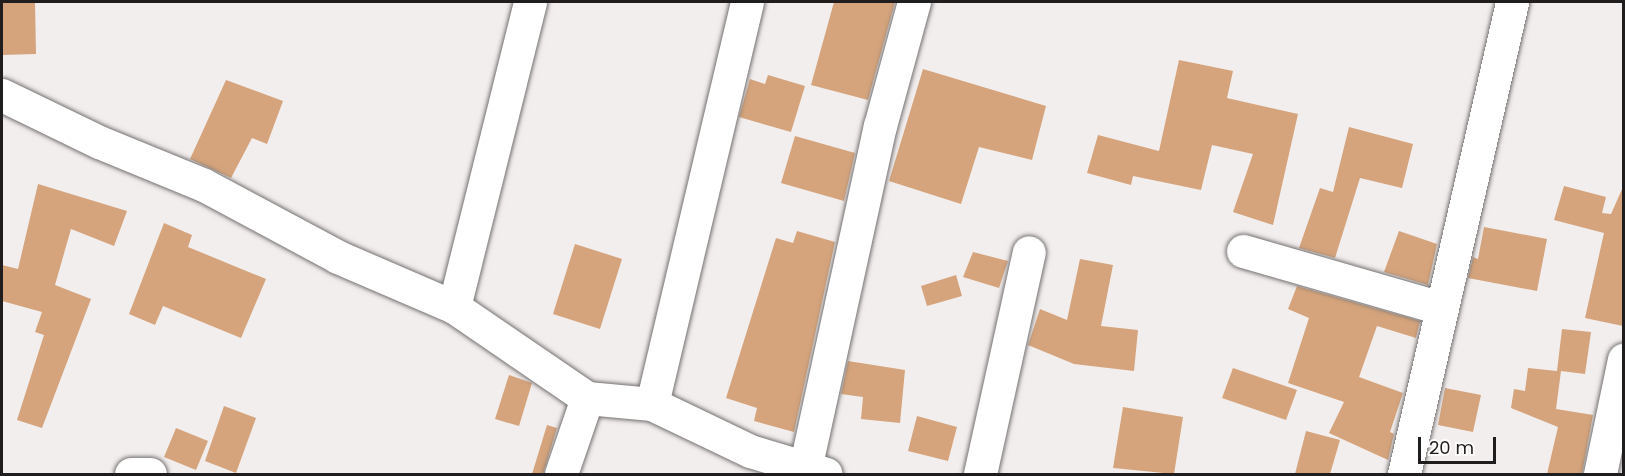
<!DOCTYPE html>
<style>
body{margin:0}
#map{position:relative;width:1625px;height:476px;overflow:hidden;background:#f2eeed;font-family:Poppins,sans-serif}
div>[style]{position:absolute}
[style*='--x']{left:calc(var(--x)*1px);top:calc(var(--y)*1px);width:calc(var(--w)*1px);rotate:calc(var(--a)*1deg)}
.building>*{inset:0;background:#d5a47c}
.roads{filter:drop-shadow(0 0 2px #757171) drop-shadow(0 0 2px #757171)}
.minor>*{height:33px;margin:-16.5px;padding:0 16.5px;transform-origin:16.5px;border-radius:16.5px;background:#fff}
span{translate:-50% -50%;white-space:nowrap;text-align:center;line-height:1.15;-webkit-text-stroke:4.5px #fefbfb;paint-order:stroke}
.frame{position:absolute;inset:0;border:3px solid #1f1d1d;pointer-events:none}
.scale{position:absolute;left:1418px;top:437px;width:78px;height:27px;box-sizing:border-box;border:3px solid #1f1d1d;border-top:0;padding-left:8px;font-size:18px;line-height:21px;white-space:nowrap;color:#1f1d1d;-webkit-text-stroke:4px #fefbfb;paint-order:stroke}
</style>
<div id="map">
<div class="building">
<i style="clip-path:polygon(2px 2px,35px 2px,36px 54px,2px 55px)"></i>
<i style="clip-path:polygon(834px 2px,895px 2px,868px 100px,811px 85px)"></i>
<i style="clip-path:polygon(1179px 60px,1233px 71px,1227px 98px,1298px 114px,1273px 225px,1233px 212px,1253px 154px,1212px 145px,1201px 190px,1133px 176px,1131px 185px,1087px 173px,1098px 135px,1159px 151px)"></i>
<i style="clip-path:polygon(923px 69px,1046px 106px,1032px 160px,979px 147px,961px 204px,889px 181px)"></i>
<i style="clip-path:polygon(768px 75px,805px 86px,791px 132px,739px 117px,750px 79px,765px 84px)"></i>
<i style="clip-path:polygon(226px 80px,283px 101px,267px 144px,252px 138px,231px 178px,190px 159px)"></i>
<i style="clip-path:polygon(1349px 127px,1413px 144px,1402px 188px,1360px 178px,1335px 258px,1299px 248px,1320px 188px,1333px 192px)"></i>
<i style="clip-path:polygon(795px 136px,855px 153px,844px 201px,781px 183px)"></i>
<i style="clip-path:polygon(38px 184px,127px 211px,114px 246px,71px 229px,55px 285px,91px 299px,42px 428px,17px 420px,44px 335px,35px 332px,42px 312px,2px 301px,2px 265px,18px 269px)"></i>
<i style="clip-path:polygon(1564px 186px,1606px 197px,1602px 213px,1611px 214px,1623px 187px,1623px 326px,1585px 318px,1604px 233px,1554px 220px)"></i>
<i style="clip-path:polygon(164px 223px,192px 235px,188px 247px,266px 279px,241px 338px,163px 306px,155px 325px,129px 314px)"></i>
<i style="clip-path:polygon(1484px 227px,1547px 239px,1537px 291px,1468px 278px,1473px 257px,1478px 259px)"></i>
<i style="clip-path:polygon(797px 231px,835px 242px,794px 432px,754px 421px,757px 408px,726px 398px,776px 238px,793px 243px)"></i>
<i style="clip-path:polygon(1399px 231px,1437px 244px,1428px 285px,1384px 272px)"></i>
<i style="clip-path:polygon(575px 244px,622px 259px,600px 329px,553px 314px)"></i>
<i style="clip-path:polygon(973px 252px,1008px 261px,999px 288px,963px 277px)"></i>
<i style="clip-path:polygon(1080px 259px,1113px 265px,1101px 326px,1138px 330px,1134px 371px,1074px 364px,1028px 345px,1040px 309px,1067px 320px)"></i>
<i style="clip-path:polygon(956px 275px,962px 296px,927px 306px,921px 286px)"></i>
<i style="clip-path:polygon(1297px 286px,1420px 321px,1416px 338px,1377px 326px,1359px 377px,1403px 393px,1390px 432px,1394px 434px,1388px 460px,1329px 433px,1344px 402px,1288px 383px,1309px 318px,1288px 309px)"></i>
<i style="clip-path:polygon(1562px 329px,1591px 332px,1585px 374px,1561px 371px,1556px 409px,1593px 415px,1582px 474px,1547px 474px,1558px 427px,1511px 408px,1514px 389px,1525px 391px,1528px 368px,1557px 371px)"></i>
<i style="clip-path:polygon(848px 361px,905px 370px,900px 423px,861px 419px,863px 397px,841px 394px)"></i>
<i style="clip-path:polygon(1233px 368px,1297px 390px,1286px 420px,1222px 398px)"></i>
<i style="clip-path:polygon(509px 375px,532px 383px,519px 426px,495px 419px)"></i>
<i style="clip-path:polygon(1445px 388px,1481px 395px,1473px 432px,1438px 425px)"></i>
<i style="clip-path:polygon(224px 406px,256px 418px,236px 473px,205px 461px)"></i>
<i style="clip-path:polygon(1123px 407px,1183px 417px,1174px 474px,1113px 468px)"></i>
<i style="clip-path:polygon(917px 416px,957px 427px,948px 461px,908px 451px)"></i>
<i style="clip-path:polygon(547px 425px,557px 428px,543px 474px,532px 474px)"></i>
<i style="clip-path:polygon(176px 428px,208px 441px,196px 470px,164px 457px)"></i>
<i style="clip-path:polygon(1306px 431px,1340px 440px,1330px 474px,1295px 474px)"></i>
</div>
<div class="roads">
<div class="minor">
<i style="--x:2;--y:95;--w:108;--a:25.9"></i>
<i style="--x:99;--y:142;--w:113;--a:22.3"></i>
<i style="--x:204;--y:185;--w:152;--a:28.2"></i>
<i style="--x:338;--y:257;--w:126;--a:23.3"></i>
<i style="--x:454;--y:307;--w:161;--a:34.4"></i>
<i style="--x:587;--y:398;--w:65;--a:5.3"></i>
<i style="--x:652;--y:404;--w:109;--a:25.6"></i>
<i style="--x:750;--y:451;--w:79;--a:16.8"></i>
<i style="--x:1243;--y:251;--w:206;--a:16.1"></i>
<i style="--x:454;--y:307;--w:314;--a:-76"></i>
<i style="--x:652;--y:404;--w:413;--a:-76.7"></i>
<i style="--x:805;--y:469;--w:351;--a:-77.7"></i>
<i style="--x:880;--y:126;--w:129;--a:-74.7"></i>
<i style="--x:131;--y:474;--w:19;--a:0"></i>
<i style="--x:561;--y:474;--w:80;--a:-71.1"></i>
<i style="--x:980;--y:474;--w:227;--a:-77.6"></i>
<i style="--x:1404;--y:474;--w:484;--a:-77.1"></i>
<i style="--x:1600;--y:474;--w:117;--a:-78.2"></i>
</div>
</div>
<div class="frame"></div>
<div class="scale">20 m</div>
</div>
